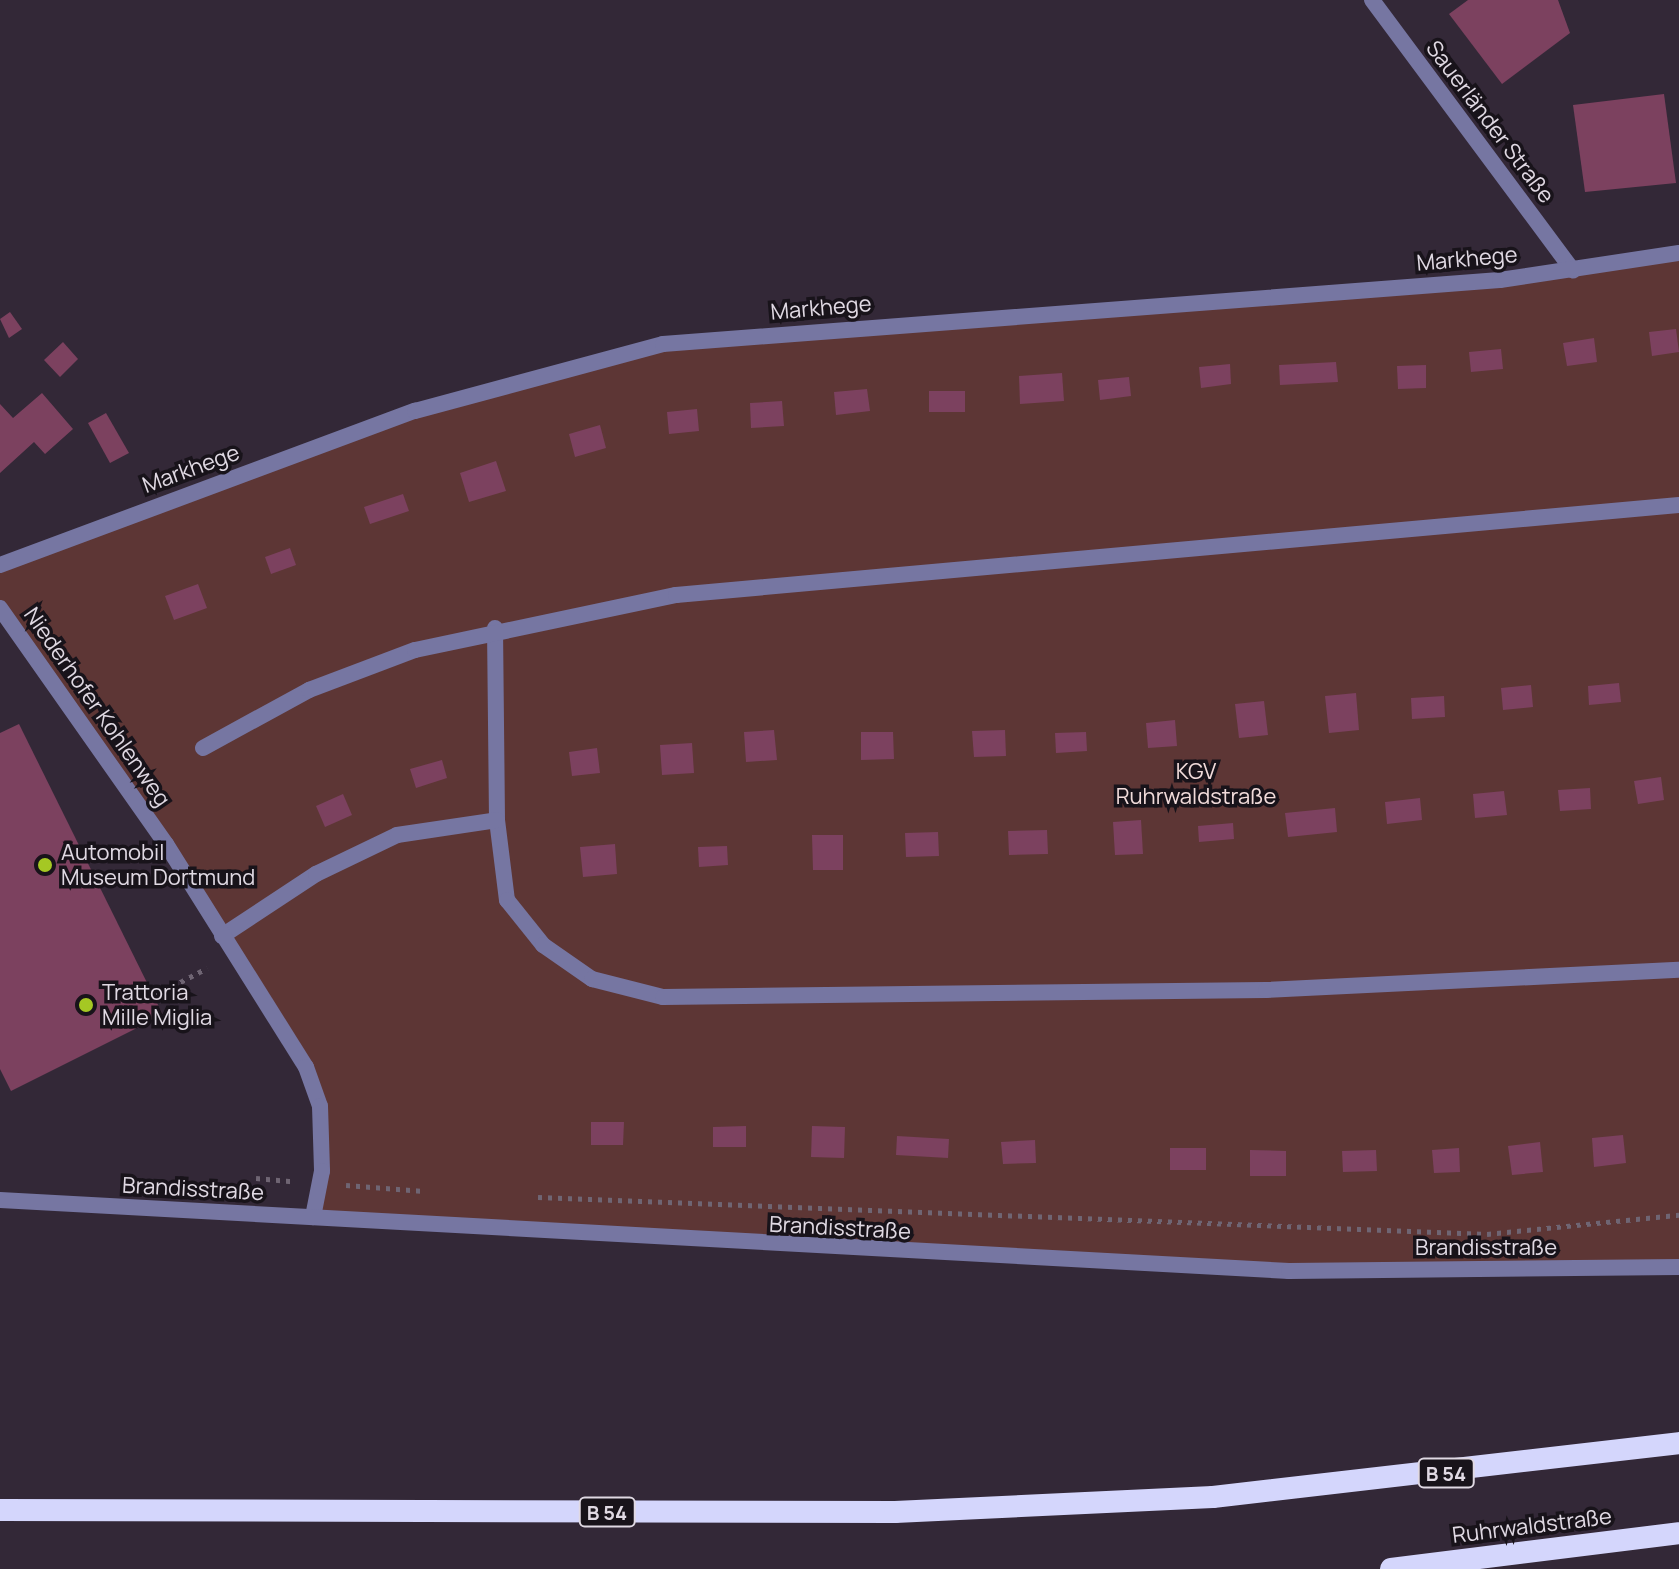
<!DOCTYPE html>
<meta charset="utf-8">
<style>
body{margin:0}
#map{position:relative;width:1679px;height:1569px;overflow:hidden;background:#332837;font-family:Manrope,sans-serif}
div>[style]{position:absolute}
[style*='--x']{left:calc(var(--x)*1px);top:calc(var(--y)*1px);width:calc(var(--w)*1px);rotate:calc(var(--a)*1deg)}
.green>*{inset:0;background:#5d3635}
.building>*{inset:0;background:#7c415f}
.path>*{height:5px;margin-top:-2.5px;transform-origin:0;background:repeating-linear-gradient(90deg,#6f6573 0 4px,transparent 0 10px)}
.service>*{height:16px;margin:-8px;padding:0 8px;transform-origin:8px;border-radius:8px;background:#7676a2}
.minor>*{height:16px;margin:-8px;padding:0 8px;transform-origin:8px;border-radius:8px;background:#7676a2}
.tertiary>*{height:16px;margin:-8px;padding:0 8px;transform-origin:8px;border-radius:8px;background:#7676a2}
.trunk>*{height:22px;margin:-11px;padding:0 11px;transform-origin:11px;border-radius:11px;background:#d4d6fc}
.dots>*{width:22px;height:22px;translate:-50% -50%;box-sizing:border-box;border:4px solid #18131a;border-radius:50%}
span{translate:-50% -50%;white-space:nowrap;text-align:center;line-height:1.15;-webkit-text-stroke:7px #18131a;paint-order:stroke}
.shield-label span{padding:2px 6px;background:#18131a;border:2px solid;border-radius:6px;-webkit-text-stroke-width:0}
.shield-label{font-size:20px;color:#e0d9e3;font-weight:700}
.street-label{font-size:22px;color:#e0d9e3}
.park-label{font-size:22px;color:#f2dcdb}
.poi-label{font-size:22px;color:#e0d9e3}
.left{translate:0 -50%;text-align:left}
</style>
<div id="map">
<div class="green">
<i style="clip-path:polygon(1679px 253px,1679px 1267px,1289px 1271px,313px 1217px,322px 1171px,306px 1067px,0 608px,0 565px,415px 411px,663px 344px,1500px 280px)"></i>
</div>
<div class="building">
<i style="clip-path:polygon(1468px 0,1558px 0,1570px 33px,1502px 84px,1449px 14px)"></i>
<i style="clip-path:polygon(1664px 94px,1676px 183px,1585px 192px,1573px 105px)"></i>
<i style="clip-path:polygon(10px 312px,22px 329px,9px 338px,0 319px)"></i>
<i style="clip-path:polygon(1676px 329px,1679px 352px,1652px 356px,1649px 332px)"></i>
<i style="clip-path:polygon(1594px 338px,1597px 362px,1567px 366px,1563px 343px)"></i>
<i style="clip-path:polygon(63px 342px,78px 359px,60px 377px,44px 360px)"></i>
<i style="clip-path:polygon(1501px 349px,1503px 369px,1471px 372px,1469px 352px)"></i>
<i style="clip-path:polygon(1336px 362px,1338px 382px,1280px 385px,1279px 365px)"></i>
<i style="clip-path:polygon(1230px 364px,1231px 384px,1201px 388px,1199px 367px)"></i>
<i style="clip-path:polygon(1426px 365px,1426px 388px,1398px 389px,1397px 366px)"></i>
<i style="clip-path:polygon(1062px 373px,1064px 401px,1020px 404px,1019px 376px)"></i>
<i style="clip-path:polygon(1129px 377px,1131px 396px,1100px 400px,1098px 380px)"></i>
<i style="clip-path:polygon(867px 389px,870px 411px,836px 415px,834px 392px)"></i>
<i style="clip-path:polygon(929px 391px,965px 391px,965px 412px,929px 412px)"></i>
<i style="clip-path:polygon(42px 393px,73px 429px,45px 454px,34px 442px,0 473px,0 404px,13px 418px)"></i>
<i style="clip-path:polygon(782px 401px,784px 426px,751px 428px,750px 403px)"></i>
<i style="clip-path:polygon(697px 409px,699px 431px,669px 434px,667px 412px)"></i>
<i style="clip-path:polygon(106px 413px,129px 453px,110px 463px,88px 423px)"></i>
<i style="clip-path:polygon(600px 425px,606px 448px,575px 457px,569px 434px)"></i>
<i style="clip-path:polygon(496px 461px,506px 491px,469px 502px,460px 473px)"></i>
<i style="clip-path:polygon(403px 494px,409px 511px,370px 524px,364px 507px)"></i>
<i style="clip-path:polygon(290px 548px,296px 565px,271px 574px,265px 557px)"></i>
<i style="clip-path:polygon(198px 584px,207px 608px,174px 620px,165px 596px)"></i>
<i style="clip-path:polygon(1619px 683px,1621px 702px,1589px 705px,1588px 686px)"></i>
<i style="clip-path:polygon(1531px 685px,1533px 707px,1503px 710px,1501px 688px)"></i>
<i style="clip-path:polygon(1356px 693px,1359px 730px,1329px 733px,1325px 696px)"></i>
<i style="clip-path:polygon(1444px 696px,1445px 717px,1412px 719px,1411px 698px)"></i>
<i style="clip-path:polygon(1264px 701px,1268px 735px,1239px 738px,1235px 704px)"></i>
<i style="clip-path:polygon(1175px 720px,1177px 746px,1148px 748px,1146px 723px)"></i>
<i style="clip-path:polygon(19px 724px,163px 1015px,11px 1091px,0 1069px,0 733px)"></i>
<i style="clip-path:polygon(774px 730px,777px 760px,746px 762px,744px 732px)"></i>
<i style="clip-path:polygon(1005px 730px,1006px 756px,974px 757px,972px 731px)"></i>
<i style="clip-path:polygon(861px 732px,893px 732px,894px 759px,861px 760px)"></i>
<i style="clip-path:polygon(1086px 732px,1087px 751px,1056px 753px,1055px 733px)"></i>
<i style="clip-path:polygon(692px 743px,694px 773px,662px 775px,660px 745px)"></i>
<i style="clip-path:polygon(597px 748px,600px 773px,572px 776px,569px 752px)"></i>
<i style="clip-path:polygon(442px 760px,447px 778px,416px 788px,410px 769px)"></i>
<i style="clip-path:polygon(1661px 777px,1664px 800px,1638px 804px,1634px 781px)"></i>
<i style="clip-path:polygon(1590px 788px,1591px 809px,1560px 811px,1558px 790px)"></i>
<i style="clip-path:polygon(1504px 791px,1507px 815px,1475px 818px,1473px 794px)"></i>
<i style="clip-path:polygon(343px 794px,352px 815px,325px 827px,316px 806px)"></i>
<i style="clip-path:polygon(1420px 798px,1422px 820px,1387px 824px,1385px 802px)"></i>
<i style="clip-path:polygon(1335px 808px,1337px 832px,1288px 837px,1285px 813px)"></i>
<i style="clip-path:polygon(1141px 820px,1143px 854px,1115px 855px,1113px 822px)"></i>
<i style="clip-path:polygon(1233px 823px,1234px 839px,1199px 842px,1198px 826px)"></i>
<i style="clip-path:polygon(1047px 830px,1048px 854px,1009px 855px,1008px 831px)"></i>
<i style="clip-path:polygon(938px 832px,939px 856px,906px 857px,905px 833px)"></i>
<i style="clip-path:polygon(812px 835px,843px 835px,843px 870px,813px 870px)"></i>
<i style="clip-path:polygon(615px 844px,617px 874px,583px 877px,580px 847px)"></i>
<i style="clip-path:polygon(727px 846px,728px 865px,699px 867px,698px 847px)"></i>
<i style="clip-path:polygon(591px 1122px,624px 1122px,623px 1145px,591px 1145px)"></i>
<i style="clip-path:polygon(746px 1126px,746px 1147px,713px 1147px,713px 1127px)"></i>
<i style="clip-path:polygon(812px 1126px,845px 1127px,844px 1158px,811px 1157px)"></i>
<i style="clip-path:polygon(1623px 1135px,1626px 1163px,1594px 1167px,1592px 1138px)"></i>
<i style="clip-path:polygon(897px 1136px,949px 1139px,948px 1158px,896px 1155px)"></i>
<i style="clip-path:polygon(1035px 1140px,1036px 1163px,1003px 1164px,1001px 1142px)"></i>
<i style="clip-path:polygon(1540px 1142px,1543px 1172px,1512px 1175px,1508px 1146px)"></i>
<i style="clip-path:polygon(1170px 1148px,1206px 1148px,1206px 1170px,1170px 1170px)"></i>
<i style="clip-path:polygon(1459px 1148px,1460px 1172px,1434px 1173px,1432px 1150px)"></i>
<i style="clip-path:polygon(1250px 1150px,1286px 1151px,1286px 1176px,1250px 1176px)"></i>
<i style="clip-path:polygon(1376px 1150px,1377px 1171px,1343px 1172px,1342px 1151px)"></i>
</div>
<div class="path">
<i style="--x:154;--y:996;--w:60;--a:-27.8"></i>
<i style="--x:256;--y:1178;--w:36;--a:5"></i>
<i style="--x:346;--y:1185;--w:78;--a:4.4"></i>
<i style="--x:538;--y:1197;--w:950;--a:2.23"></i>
<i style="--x:1487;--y:1234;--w:193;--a:-5.7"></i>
</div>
<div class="service">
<i style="--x:495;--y:628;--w:192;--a:89.4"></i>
<i style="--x:497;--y:820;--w:81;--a:82.9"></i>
<i style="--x:507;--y:900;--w:58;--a:51.3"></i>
<i style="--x:543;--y:945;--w:60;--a:34.8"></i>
<i style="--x:592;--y:979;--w:73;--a:14.2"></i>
<i style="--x:663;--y:997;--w:603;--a:-0.67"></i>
<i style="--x:1266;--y:990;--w:413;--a:-2.8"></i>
<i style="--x:203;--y:748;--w:121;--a:-28.7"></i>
<i style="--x:309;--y:690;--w:113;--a:-20.7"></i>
<i style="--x:415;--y:650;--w:267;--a:-11.9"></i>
<i style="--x:676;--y:595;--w:1007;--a:-5.13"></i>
<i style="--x:222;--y:936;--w:113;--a:-33.4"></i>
<i style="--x:316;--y:874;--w:90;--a:-25.7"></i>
<i style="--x:397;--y:835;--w:101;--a:-8.5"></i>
</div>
<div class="minor">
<i style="--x:1372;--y:0;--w:337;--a:53.4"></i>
<i style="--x:0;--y:565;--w:443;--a:-20.4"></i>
<i style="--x:415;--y:411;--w:257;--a:-15.1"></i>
<i style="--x:663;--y:344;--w:839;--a:-4.37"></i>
<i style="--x:1500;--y:280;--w:181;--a:-8.6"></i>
<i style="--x:0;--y:608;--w:289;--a:54.9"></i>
<i style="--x:166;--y:844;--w:263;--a:57.9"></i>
<i style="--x:306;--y:1067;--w:41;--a:70.3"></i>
<i style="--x:320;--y:1106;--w:65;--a:88.2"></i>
<i style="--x:322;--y:1171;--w:47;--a:101.1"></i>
</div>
<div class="tertiary">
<i style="--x:0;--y:1200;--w:1291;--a:3.15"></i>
<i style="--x:1289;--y:1271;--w:390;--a:-0.6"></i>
</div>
<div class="trunk">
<i style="--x:0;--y:1510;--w:895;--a:0.13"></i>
<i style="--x:895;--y:1512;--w:318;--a:-2.7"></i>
<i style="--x:1213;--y:1497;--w:469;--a:-6.6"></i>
<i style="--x:1391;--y:1569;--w:290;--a:-7.1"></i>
</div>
<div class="dots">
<i style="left:45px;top:865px;background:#a5c823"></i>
<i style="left:86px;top:1005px;background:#a5c823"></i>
</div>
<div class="shield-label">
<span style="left:1446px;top:1473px">B 54</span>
<span style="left:607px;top:1512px">B 54</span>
</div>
<div class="street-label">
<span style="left:1490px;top:122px;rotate:53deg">Sauerländer Straße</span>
<span style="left:1467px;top:259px;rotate:-5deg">Markhege</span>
<span style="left:821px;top:308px;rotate:-5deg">Markhege</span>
<span style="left:191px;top:469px;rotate:-20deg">Markhege</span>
<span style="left:97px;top:707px;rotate:55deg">Niederhofer Kohlenweg</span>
<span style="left:193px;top:1189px;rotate:3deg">Brandisstraße</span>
<span style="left:840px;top:1228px;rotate:3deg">Brandisstraße</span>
<span style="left:1486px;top:1248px">Brandisstraße</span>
<span style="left:1532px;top:1526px;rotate:-7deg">Ruhrwaldstraße</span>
</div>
<div class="park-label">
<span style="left:1196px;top:784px">KGV<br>Ruhrwaldstraße</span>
</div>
<div class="poi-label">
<span class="left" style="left:61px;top:865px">Automobil<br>Museum Dortmund</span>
<span class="left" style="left:102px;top:1005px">Trattoria<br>Mille Miglia</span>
</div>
</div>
